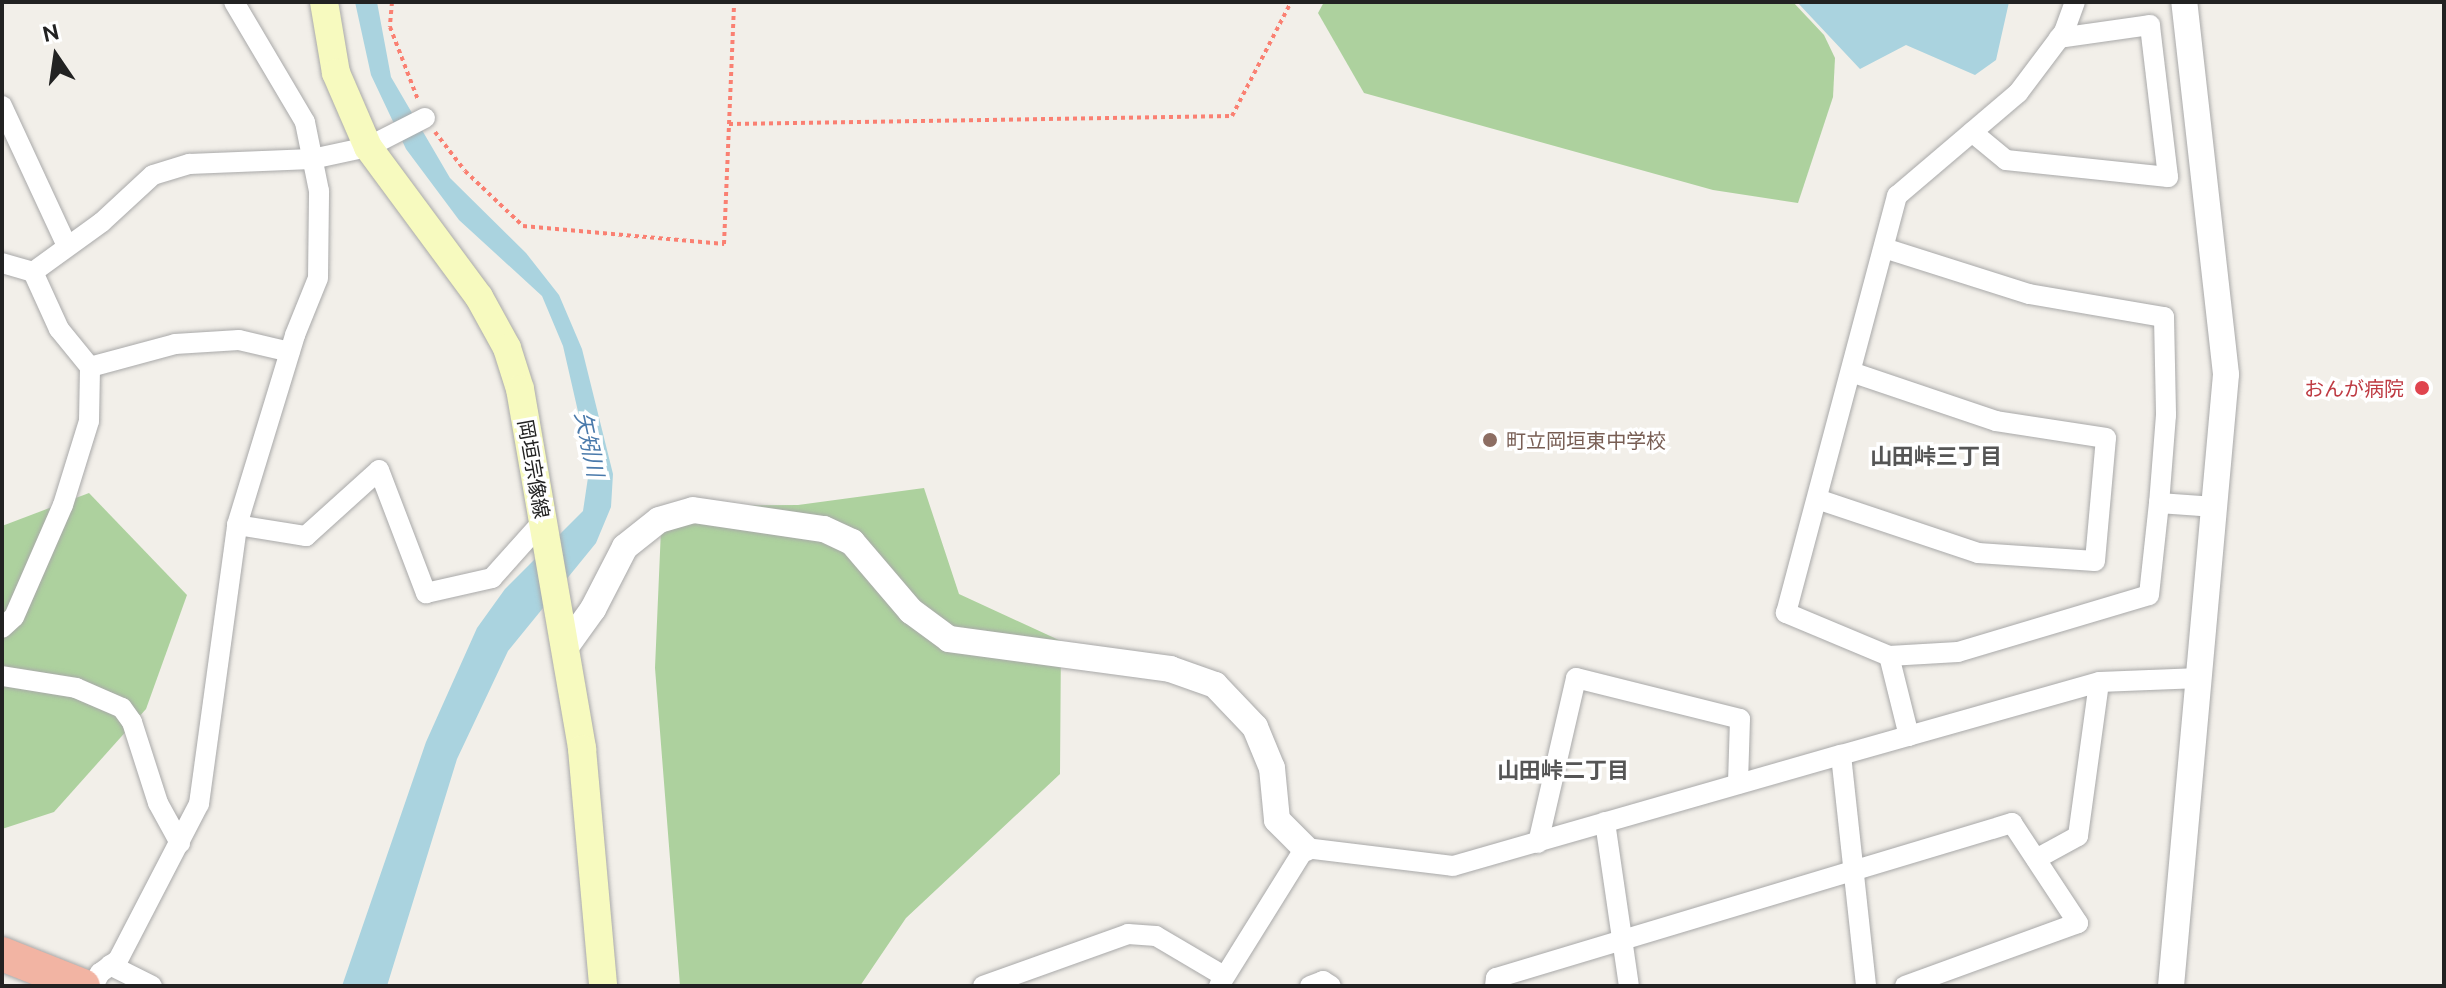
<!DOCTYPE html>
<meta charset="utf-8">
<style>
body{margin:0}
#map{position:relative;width:2446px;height:988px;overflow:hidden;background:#f2efe9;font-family:Ubuntu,"Noto Sans JP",sans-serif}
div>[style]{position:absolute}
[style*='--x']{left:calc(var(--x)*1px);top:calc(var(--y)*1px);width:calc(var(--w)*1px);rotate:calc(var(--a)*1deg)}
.forest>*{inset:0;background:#add19e}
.water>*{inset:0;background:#aad3df}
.path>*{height:4px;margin-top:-2px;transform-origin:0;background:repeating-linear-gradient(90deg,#fa8072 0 4px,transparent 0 8px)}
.roads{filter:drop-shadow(0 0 2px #a9a9a9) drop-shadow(0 0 2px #a9a9a9)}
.minor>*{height:20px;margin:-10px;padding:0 10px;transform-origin:10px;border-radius:10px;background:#fff}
.tertiary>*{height:26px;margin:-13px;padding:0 13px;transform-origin:13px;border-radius:13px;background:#fff}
.secondary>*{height:28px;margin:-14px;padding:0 14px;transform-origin:14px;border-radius:14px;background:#f7fabf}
.trunk>*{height:34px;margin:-17px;padding:0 17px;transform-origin:17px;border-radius:17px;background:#f2b4a3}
.dots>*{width:22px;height:22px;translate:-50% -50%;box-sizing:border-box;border:4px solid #fff;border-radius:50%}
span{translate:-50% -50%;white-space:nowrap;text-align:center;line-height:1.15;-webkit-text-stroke:7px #fff;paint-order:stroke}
.health-label{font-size:20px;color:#be3a42}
.right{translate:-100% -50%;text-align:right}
.education-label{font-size:20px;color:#785e54}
.left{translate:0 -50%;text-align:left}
.street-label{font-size:20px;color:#222}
.water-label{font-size:22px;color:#4a7aab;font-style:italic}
.neighbourhood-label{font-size:22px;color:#555;font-weight:700}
.frame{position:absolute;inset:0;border:4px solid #222;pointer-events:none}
.north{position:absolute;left:16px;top:16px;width:80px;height:80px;-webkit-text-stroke:6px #fff;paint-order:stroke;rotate:347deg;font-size:22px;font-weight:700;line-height:32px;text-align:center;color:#222}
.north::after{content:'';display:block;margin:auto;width:28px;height:36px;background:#222;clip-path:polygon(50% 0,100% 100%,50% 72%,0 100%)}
</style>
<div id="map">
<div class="forest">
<i style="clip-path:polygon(1324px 2px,1793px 2px,1824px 35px,1835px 58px,1833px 97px,1798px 203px,1713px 190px,1364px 93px,1318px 13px)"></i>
<i style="clip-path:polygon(924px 488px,959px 594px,1061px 641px,1060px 774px,906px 918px,860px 986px,680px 986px,655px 668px,662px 506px,798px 505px)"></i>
<i style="clip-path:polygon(89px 493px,187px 595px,146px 709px,54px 812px,2px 829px,2px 526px)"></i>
</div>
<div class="water">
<i style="clip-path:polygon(355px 2px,377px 2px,391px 77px,450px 178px,526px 253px,559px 295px,582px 349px,613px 474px,611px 507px,596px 543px,508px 651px,457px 759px,387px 986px,342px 986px,426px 742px,477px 628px,505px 589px,583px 511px,590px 464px,563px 346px,542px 296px,459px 220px,406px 149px,371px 75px)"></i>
<i style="clip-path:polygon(1797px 2px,2009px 2px,1996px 60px,1975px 75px,1906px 45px,1860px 69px)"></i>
</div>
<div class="path">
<i style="--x:392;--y:2;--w:25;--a:95"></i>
<i style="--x:390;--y:27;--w:78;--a:69"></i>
<i style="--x:729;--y:124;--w:503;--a:-0.91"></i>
<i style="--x:1232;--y:116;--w:128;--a:-62.6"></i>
<i style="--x:435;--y:132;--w:49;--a:52.4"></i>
<i style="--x:465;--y:171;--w:80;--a:43.5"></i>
<i style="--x:523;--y:226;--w:202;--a:5.1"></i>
<i style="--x:724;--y:244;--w:242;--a:-87.6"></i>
</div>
<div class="roads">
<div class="minor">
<i style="--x:2;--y:106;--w:152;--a:65.1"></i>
<i style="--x:1972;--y:132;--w:44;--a:39.5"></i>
<i style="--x:2006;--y:160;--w:163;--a:6"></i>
<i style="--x:2168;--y:177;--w:153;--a:-96.8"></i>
<i style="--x:2150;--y:25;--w:92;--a:171.9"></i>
<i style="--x:1884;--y:248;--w:152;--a:17.6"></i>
<i style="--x:2029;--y:294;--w:137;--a:9.7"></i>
<i style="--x:2164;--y:317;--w:98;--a:88.8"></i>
<i style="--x:2166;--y:415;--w:88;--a:94.5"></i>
<i style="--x:2159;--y:503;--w:56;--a:4.1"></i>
<i style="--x:2;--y:263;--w:32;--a:16"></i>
<i style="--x:33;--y:272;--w:85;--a:-35.9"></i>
<i style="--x:102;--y:222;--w:69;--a:-42.7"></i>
<i style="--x:153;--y:175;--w:38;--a:-17"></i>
<i style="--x:189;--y:164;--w:123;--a:-2.3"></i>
<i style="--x:312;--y:159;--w:57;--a:-12.1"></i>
<i style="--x:368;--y:147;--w:64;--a:-27"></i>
<i style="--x:90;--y:367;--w:88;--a:-15.1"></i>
<i style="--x:175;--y:344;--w:64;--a:-3.6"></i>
<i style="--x:239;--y:340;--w:52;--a:13.2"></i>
<i style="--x:1817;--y:499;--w:170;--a:18.5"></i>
<i style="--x:1978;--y:553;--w:117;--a:3.9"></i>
<i style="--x:2095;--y:561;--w:123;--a:-84.9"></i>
<i style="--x:2106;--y:438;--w:111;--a:-171.2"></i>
<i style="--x:1996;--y:421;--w:153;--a:-161.3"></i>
<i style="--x:237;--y:525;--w:70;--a:9.1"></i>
<i style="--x:306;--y:536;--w:98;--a:-42.1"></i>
<i style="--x:379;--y:470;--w:132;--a:69.1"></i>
<i style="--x:426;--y:593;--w:68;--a:-12.8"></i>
<i style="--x:492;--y:578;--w:76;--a:-48.2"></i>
<i style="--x:2;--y:628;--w:16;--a:-43"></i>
<i style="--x:14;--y:617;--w:122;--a:-66.4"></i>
<i style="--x:63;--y:505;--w:88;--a:-72.8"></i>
<i style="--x:89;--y:421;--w:54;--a:-88.9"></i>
<i style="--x:90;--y:367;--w:49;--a:-129.2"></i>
<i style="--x:59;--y:329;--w:63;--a:-114.5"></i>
<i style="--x:1889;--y:656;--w:69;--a:-3.3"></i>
<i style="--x:1958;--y:652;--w:199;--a:-16.6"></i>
<i style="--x:2149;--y:595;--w:93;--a:-83.8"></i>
<i style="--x:2;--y:676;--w:75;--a:9.2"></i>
<i style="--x:76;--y:688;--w:50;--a:23.5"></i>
<i style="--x:122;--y:708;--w:17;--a:54"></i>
<i style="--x:132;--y:722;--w:85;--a:72.2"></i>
<i style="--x:158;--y:803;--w:46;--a:61.2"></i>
<i style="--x:1909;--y:736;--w:82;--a:-104"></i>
<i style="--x:1889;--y:656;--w:112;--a:-157.3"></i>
<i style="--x:1786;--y:613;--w:432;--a:-75.1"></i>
<i style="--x:1897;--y:196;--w:159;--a:-40.4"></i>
<i style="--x:2018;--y:93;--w:76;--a:-53"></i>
<i style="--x:2064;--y:32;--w:32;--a:-70"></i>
<i style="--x:1841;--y:755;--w:268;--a:-15.8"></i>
<i style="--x:2099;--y:682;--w:101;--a:-2.3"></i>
<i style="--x:1605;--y:822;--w:166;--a:81.7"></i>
<i style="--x:1538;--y:843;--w:169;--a:-77"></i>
<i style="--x:1576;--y:678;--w:169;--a:14"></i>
<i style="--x:1740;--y:719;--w:65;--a:91.8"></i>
<i style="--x:2036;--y:859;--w:48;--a:-28.7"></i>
<i style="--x:2078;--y:836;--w:155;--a:-82.2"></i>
<i style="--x:110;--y:965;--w:47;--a:26.6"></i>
<i style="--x:93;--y:986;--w:15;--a:-62"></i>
<i style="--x:100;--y:973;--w:22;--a:-36"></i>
<i style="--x:118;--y:960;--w:176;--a:-62.6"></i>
<i style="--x:199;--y:804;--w:282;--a:-82.2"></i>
<i style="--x:237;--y:525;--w:199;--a:-73"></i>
<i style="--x:295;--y:335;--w:61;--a:-68"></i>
<i style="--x:318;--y:278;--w:87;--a:-89.3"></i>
<i style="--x:319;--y:191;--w:70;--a:-101.5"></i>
<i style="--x:305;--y:122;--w:139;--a:-120.6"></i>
<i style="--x:983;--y:986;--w:154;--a:-19.7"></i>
<i style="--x:1128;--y:934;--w:28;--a:4"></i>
<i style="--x:1156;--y:936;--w:79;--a:30.5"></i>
<i style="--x:1219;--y:986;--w:163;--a:-58.1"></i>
<i style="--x:1305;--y:848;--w:149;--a:6.9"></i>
<i style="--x:1453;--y:866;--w:404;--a:-16"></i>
<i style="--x:1841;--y:755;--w:232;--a:83.8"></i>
<i style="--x:1310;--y:986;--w:14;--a:-21"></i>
<i style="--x:1323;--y:981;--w:9;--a:32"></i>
<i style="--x:1495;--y:986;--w:8;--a:-83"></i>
<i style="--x:1496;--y:978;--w:539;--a:-16.72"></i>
<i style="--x:2012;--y:823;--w:120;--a:56.6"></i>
<i style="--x:2078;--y:923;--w:184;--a:160"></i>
</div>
<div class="tertiary">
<i style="--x:565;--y:648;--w:48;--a:-54.3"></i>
<i style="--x:593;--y:609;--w:70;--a:-62.7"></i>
<i style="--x:625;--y:547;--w:43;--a:-38.5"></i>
<i style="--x:659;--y:520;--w:35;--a:-16"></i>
<i style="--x:693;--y:510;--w:132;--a:8.3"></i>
<i style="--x:824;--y:529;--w:31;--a:25"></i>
<i style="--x:852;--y:542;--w:91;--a:49.5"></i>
<i style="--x:911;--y:611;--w:47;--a:36.4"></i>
<i style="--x:949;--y:639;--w:223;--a:7.7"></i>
<i style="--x:1170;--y:669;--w:48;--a:19.6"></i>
<i style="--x:1215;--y:685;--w:58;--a:46.4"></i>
<i style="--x:1255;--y:727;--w:44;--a:67.5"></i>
<i style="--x:1272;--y:768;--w:52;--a:84.5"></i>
<i style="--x:1277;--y:820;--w:40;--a:45"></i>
<i style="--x:2171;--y:986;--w:614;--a:-84.86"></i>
<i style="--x:2226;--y:374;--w:374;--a:-96.4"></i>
</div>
<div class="secondary">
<i style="--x:324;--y:2;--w:72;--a:80.4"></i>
<i style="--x:336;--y:73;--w:81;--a:66.6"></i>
<i style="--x:368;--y:147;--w:187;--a:53.5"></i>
<i style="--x:479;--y:297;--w:58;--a:61.2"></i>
<i style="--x:507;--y:348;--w:43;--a:72.4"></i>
<i style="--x:520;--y:389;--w:365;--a:80.2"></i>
<i style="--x:582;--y:749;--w:238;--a:84.9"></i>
</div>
<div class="trunk">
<i style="--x:2;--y:954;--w:87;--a:21.6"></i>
</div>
</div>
<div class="dots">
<i style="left:2422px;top:388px;background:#e0444e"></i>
<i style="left:1490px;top:440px;background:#8d6e63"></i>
</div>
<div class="health-label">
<span class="right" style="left:2404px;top:388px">おんが病院</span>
</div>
<div class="education-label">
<span class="left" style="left:1506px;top:440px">町立岡垣東中学校</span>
</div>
<div class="street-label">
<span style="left:534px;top:469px;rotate:80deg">岡垣宗像線</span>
</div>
<div class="water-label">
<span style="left:590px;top:444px;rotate:78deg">矢矧川</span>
</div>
<div class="neighbourhood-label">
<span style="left:1936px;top:456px">山田峠三丁目</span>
<span style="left:1563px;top:770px">山田峠二丁目</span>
</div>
<div class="frame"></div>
<div class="north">N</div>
</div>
